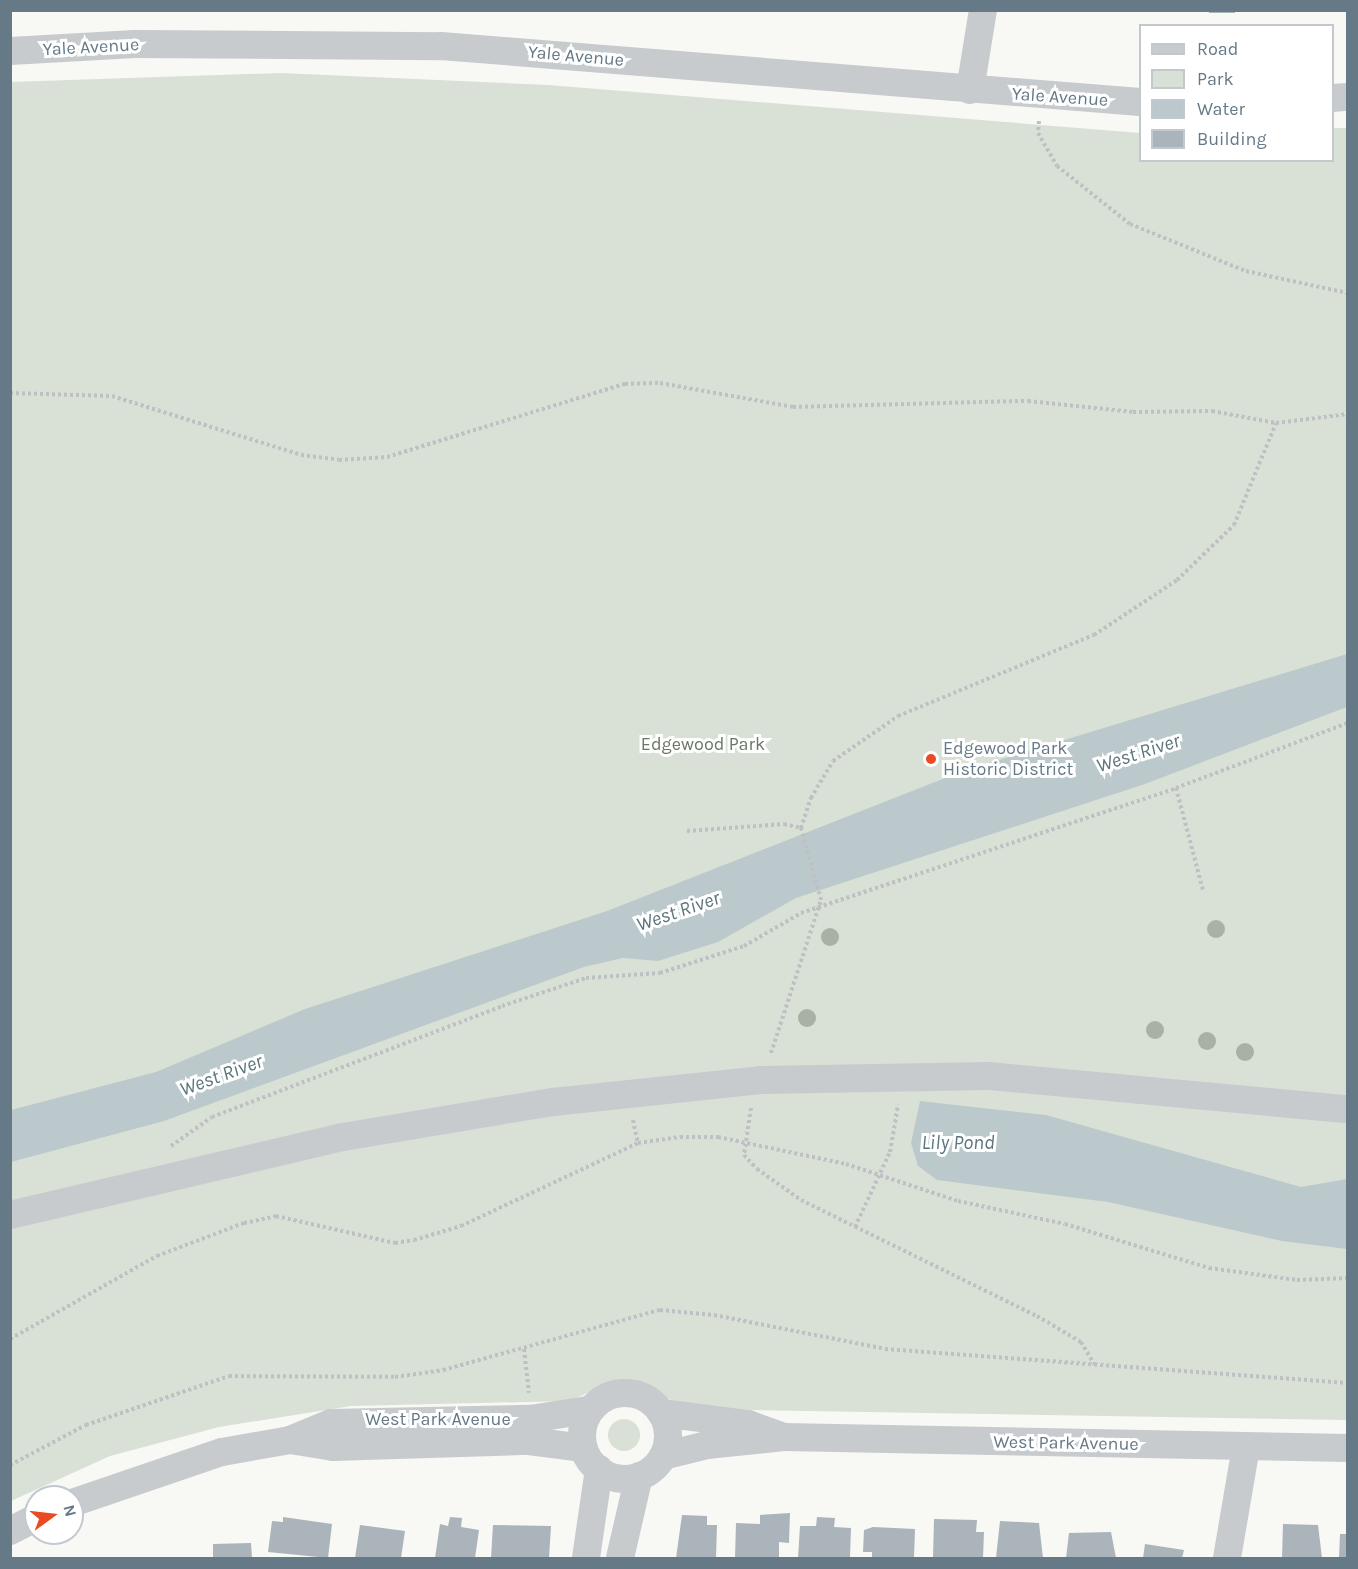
<!DOCTYPE html>
<style>
body{margin:0}
#map{position:relative;width:1358px;height:1569px;overflow:hidden;background:#f8f8f5;font-family:Karla,sans-serif}
div>[style]{position:absolute}
[style*='--x']{left:calc(var(--x)*1px);top:calc(var(--y)*1px);width:calc(var(--w)*1px);rotate:calc(var(--a)*1deg)}
.green>*{inset:0;background:#d9e0d5}
.round{border-radius:50%}
.water>*{inset:0;background:#bcc9cc}
.building>*{inset:0;background:#abb4ba}
.path>*{height:4px;margin-top:-2px;transform-origin:0;background:repeating-linear-gradient(90deg,#bec1c3 0 3px,transparent 0 6px)}
.street>*{height:28px;margin:-14px;padding:0 14px;transform-origin:14px;border-radius:14px;background:#c7cbce}
.street>.ring{margin:-14px;padding:0;box-sizing:content-box;background:none;border:28px solid #c7cbce;border-radius:50%}
.trees>*{width:18px;height:18px;margin:-9px;border-radius:50%;background:#a8b2a4}
.dots>*{width:16px;height:16px;translate:-50% -50%;box-sizing:border-box;border:3px solid #fff;border-radius:50%}
span{translate:-50% -50%;white-space:nowrap;text-align:center;line-height:1.15;-webkit-text-stroke:6px #fff;paint-order:stroke}
.street-label{font-size:18px;color:#657987}
.park-label{font-size:18px;color:#667961}
.poi-label{font-size:18px;color:#657987}
.left{translate:0 -50%;text-align:left}
.water-label{font-size:20px;color:#5c747c;font-style:italic}
.frame{position:absolute;inset:0;border:12px solid #657987;pointer-events:none}
.legend{position:absolute;left:1139px;top:24px;width:195px;height:138px;box-sizing:border-box;background:#fff;border:2px solid #c1c9cf;margin:0;padding:8px 10px;list-style:none;font-size:18px;color:#657987}
.legend li{display:flex;align-items:center;gap:12px;height:30px}
.legend b{width:30px;border:2px solid #c1c9cf}
.north{position:absolute;left:24px;top:1485px;width:60px;height:60px;box-sizing:border-box;background:#fff;border:2px solid #c1c9cf;border-radius:50%;rotate:75deg;font-size:16px;font-weight:700;line-height:24px;text-align:center;color:#657987}
.north::after{content:'';display:block;margin:auto;width:21px;height:27px;background:#ea4b22;clip-path:polygon(50% 0,100% 100%,50% 72%,0 100%)}
</style>
<div id="map">
<div class="green">
<i style="clip-path:polygon(281px 73px,548px 85px,1140px 133px,1140px 160px,1332px 160px,1333px 128px,1347px 128px,1347px 1420px,691px 1409px,630px 1381px,600px 1387px,570px 1401px,351px 1406px,219px 1427px,110px 1456px,11px 1501px,10px 82px)"></i>
<i class="round" style="left:608px;top:1419px;width:32px;height:32px"></i>
</div>
<div class="water">
<i style="clip-path:polygon(1347px 654px,1347px 707px,1145px 784px,796px 898px,718px 942px,658px 961px,623px 958px,584px 967px,164px 1121px,11px 1162px,11px 1110px,156px 1072px,305px 1009px,607px 911px,963px 771px)"></i>
<i style="clip-path:polygon(920px 1101px,1046px 1115px,1301px 1187px,1347px 1179px,1347px 1249px,1282px 1241px,1108px 1202px,937px 1180px,918px 1166px,911px 1143px)"></i>
</div>
<div class="building">
<i style="clip-path:polygon(1209px 10px,1235px 10px,1235px 13px,1209px 13px)"></i>
<i style="clip-path:polygon(790px 1513px,789px 1543px,779px 1542px,779px 1558px,735px 1558px,736px 1523px,760px 1524px,760px 1515px)"></i>
<i style="clip-path:polygon(682px 1515px,707px 1516px,707px 1525px,717px 1525px,716px 1558px,676px 1558px)"></i>
<i style="clip-path:polygon(283px 1517px,332px 1524px,328px 1558px,268px 1552px,272px 1521px,283px 1522px)"></i>
<i style="clip-path:polygon(450px 1517px,462px 1518px,461px 1527px,479px 1530px,475px 1558px,435px 1558px,440px 1524px,448px 1526px)"></i>
<i style="clip-path:polygon(817px 1517px,835px 1518px,834px 1527px,851px 1528px,850px 1558px,798px 1558px,800px 1526px,816px 1526px)"></i>
<i style="clip-path:polygon(934px 1519px,977px 1520px,976px 1532px,984px 1532px,983px 1558px,933px 1558px)"></i>
<i style="clip-path:polygon(1000px 1521px,1039px 1523px,1043px 1558px,996px 1558px)"></i>
<i style="clip-path:polygon(1283px 1524px,1318px 1525px,1322px 1558px,1282px 1558px)"></i>
<i style="clip-path:polygon(360px 1525px,405px 1531px,401px 1558px,355px 1558px)"></i>
<i style="clip-path:polygon(493px 1525px,551px 1526px,549px 1558px,491px 1558px)"></i>
<i style="clip-path:polygon(873px 1527px,915px 1529px,914px 1558px,872px 1558px,872px 1552px,863px 1552px,864px 1530px)"></i>
<i style="clip-path:polygon(1111px 1532px,1116px 1558px,1066px 1558px,1069px 1533px)"></i>
<i style="clip-path:polygon(1340px 1534px,1348px 1534px,1348px 1558px,1339px 1558px)"></i>
<i style="clip-path:polygon(251px 1543px,252px 1558px,213px 1558px,213px 1544px)"></i>
<i style="clip-path:polygon(1145px 1544px,1184px 1550px,1182px 1558px,1143px 1558px)"></i>
</div>
<div class="path">
<i style="--x:1039;--y:121;--w:12;--a:95"></i>
<i style="--x:1038;--y:133;--w:38;--a:60"></i>
<i style="--x:1057;--y:166;--w:93;--a:38.5"></i>
<i style="--x:1130;--y:224;--w:125;--a:22.1"></i>
<i style="--x:1246;--y:271;--w:104;--a:12.2"></i>
<i style="--x:10;--y:393;--w:102;--a:1.7"></i>
<i style="--x:112;--y:396;--w:198;--a:17.3"></i>
<i style="--x:301;--y:455;--w:38;--a:7"></i>
<i style="--x:339;--y:460;--w:48;--a:-3.6"></i>
<i style="--x:387;--y:457;--w:249;--a:-17.1"></i>
<i style="--x:625;--y:384;--w:35;--a:-2"></i>
<i style="--x:660;--y:383;--w:135;--a:10.2"></i>
<i style="--x:793;--y:407;--w:235;--a:-1.5"></i>
<i style="--x:1028;--y:401;--w:106;--a:6"></i>
<i style="--x:1133;--y:412;--w:79;--a:-0.7"></i>
<i style="--x:1212;--y:411;--w:65;--a:10.6"></i>
<i style="--x:1276;--y:423;--w:73;--a:-7.1"></i>
<i style="--x:1176;--y:788;--w:106;--a:75.2"></i>
<i style="--x:687;--y:831;--w:97;--a:-4.1"></i>
<i style="--x:784;--y:824;--w:17;--a:13"></i>
<i style="--x:771;--y:1053;--w:161;--a:-71.9"></i>
<i style="--x:821;--y:900;--w:75;--a:-105.5"></i>
<i style="--x:801;--y:828;--w:32;--a:-72"></i>
<i style="--x:811;--y:798;--w:43;--a:-59.3"></i>
<i style="--x:833;--y:761;--w:79;--a:-34.7"></i>
<i style="--x:898;--y:716;--w:212;--a:-22.5"></i>
<i style="--x:1094;--y:635;--w:100;--a:-33.5"></i>
<i style="--x:1177;--y:580;--w:79;--a:-44"></i>
<i style="--x:1234;--y:525;--w:110;--a:-67.6"></i>
<i style="--x:751;--y:1108;--w:48;--a:98.5"></i>
<i style="--x:744;--y:1155;--w:19;--a:47"></i>
<i style="--x:757;--y:1169;--w:54;--a:35.2"></i>
<i style="--x:801;--y:1200;--w:263;--a:26.2"></i>
<i style="--x:1037;--y:1316;--w:51;--a:30.6"></i>
<i style="--x:1081;--y:1342;--w:26;--a:59"></i>
<i style="--x:633;--y:1120;--w:24;--a:78"></i>
<i style="--x:171;--y:1146;--w:50;--a:-35.3"></i>
<i style="--x:212;--y:1117;--w:311;--a:-20.9"></i>
<i style="--x:502;--y:1006;--w:89;--a:-18.4"></i>
<i style="--x:586;--y:978;--w:74;--a:-3.9"></i>
<i style="--x:660;--y:973;--w:88;--a:-17.8"></i>
<i style="--x:744;--y:946;--w:66;--a:-30.1"></i>
<i style="--x:801;--y:913;--w:395;--a:-18.4"></i>
<i style="--x:1176;--y:788;--w:184;--a:-20.7"></i>
<i style="--x:855;--y:1227;--w:83;--a:-65"></i>
<i style="--x:890;--y:1152;--w:48;--a:-80.3"></i>
<i style="--x:10;--y:1339;--w:169;--a:-29.5"></i>
<i style="--x:157;--y:1256;--w:93;--a:-20.8"></i>
<i style="--x:244;--y:1223;--w:33;--a:-12"></i>
<i style="--x:276;--y:1216;--w:122;--a:12.8"></i>
<i style="--x:395;--y:1243;--w:19;--a:-9"></i>
<i style="--x:414;--y:1240;--w:49;--a:-16.6"></i>
<i style="--x:461;--y:1226;--w:195;--a:-25.1"></i>
<i style="--x:638;--y:1143;--w:42;--a:-8.1"></i>
<i style="--x:680;--y:1137;--w:38;--a:0"></i>
<i style="--x:718;--y:1137;--w:131;--a:11.9"></i>
<i style="--x:846;--y:1164;--w:118;--a:18.3"></i>
<i style="--x:958;--y:1201;--w:109;--a:12.1"></i>
<i style="--x:1065;--y:1224;--w:151;--a:17"></i>
<i style="--x:1209;--y:1268;--w:89;--a:7.8"></i>
<i style="--x:1297;--y:1280;--w:51;--a:-2.2"></i>
<i style="--x:524;--y:1349;--w:44;--a:83.5"></i>
<i style="--x:10;--y:1465;--w:86;--a:-27.8"></i>
<i style="--x:86;--y:1425;--w:151;--a:-18.9"></i>
<i style="--x:229;--y:1376;--w:166;--a:0.3"></i>
<i style="--x:395;--y:1377;--w:49;--a:-8.3"></i>
<i style="--x:443;--y:1370;--w:225;--a:-15.5"></i>
<i style="--x:660;--y:1310;--w:54;--a:5.3"></i>
<i style="--x:714;--y:1315;--w:174;--a:11.2"></i>
<i style="--x:885;--y:1349;--w:464;--a:4.2"></i>
</div>
<div class="street">
<i style="--x:10;--y:51;--w:125;--a:-3.2"></i>
<i style="--x:135;--y:44;--w:306;--a:0.4"></i>
<i style="--x:441;--y:46;--w:701;--a:4.58"></i>
<i style="--x:970;--y:90;--w:81;--a:-80.8"></i>
<i style="--x:1332;--y:98;--w:16;--a:-4"></i>
<i style="--x:10;--y:1215;--w:342;--a:-13.2"></i>
<i style="--x:343;--y:1137;--w:213;--a:-9.5"></i>
<i style="--x:553;--y:1102;--w:209;--a:-6"></i>
<i style="--x:761;--y:1080;--w:228;--a:-1"></i>
<i style="--x:989;--y:1076;--w:361;--a:5.3"></i>
<i class="ring" style="left:582px;top:1393px;width:58px;height:58px"></i>
<i style="--x:661;--y:1413;--w:88;--a:7.2"></i>
<i style="--x:748;--y:1424;--w:38;--a:20"></i>
<i style="--x:290;--y:1440;--w:44;--a:9.2"></i>
<i style="--x:333;--y:1447;--w:196;--a:-1.8"></i>
<i style="--x:529;--y:1441;--w:55;--a:7.3"></i>
<i style="--x:663;--y:1456;--w:45;--a:-14"></i>
<i style="--x:707;--y:1445;--w:77;--a:-5.9"></i>
<i style="--x:784;--y:1437;--w:564;--a:1.12"></i>
<i style="--x:72;--y:1503;--w:158;--a:-18.8"></i>
<i style="--x:222;--y:1452;--w:69;--a:-10"></i>
<i style="--x:290;--y:1440;--w:44;--a:-22.5"></i>
<i style="--x:331;--y:1423;--w:199;--a:-1.2"></i>
<i style="--x:530;--y:1419;--w:60;--a:-8.7"></i>
<i style="--x:10;--y:1531;--w:29;--a:-27"></i>
<i style="--x:586;--y:1558;--w:90;--a:-81.7"></i>
<i style="--x:620;--y:1558;--w:84;--a:-77"></i>
<i style="--x:1227;--y:1558;--w:113;--a:-80.3"></i>
</div>
<div class="trees">
<i style="left:1216px;top:929px"></i>
<i style="left:830px;top:937px"></i>
<i style="left:807px;top:1018px"></i>
<i style="left:1155px;top:1030px"></i>
<i style="left:1207px;top:1041px"></i>
<i style="left:1245px;top:1052px"></i>
</div>
<div class="dots">
<i style="left:931px;top:759px;background:#ea4b22"></i>
</div>
<div class="street-label">
<span style="left:91px;top:47px;rotate:-3deg">Yale Avenue</span>
<span style="left:576px;top:56px;rotate:5deg">Yale Avenue</span>
<span style="left:1060px;top:97px;rotate:4deg">Yale Avenue</span>
<span style="left:438px;top:1419px">West Park Avenue</span>
<span style="left:1066px;top:1443px;rotate:1deg">West Park Avenue</span>
</div>
<div class="park-label">
<span style="left:703px;top:744px">Edgewood Park</span>
</div>
<div class="poi-label">
<span class="left" style="left:943px;top:759px">Edgewood Park<br>Historic District</span>
</div>
<div class="water-label">
<span style="left:1138px;top:753px;rotate:-18deg">West River</span>
<span style="left:678px;top:911px;rotate:-19deg">West River</span>
<span style="left:221px;top:1075px;rotate:-20deg">West River</span>
<span style="left:958px;top:1142px">Lily Pond</span>
</div>
<div class="frame"></div>
<ul class="legend">
<li><b style="height:8px;background:#c7cbce"></b>Road</li>
<li><b style="height:16px;background:#d9e0d5"></b>Park</li>
<li><b style="height:16px;background:#bcc9cc"></b>Water</li>
<li><b style="height:16px;background:#abb4ba"></b>Building</li>
</ul>
<div class="north">N</div>
</div>
